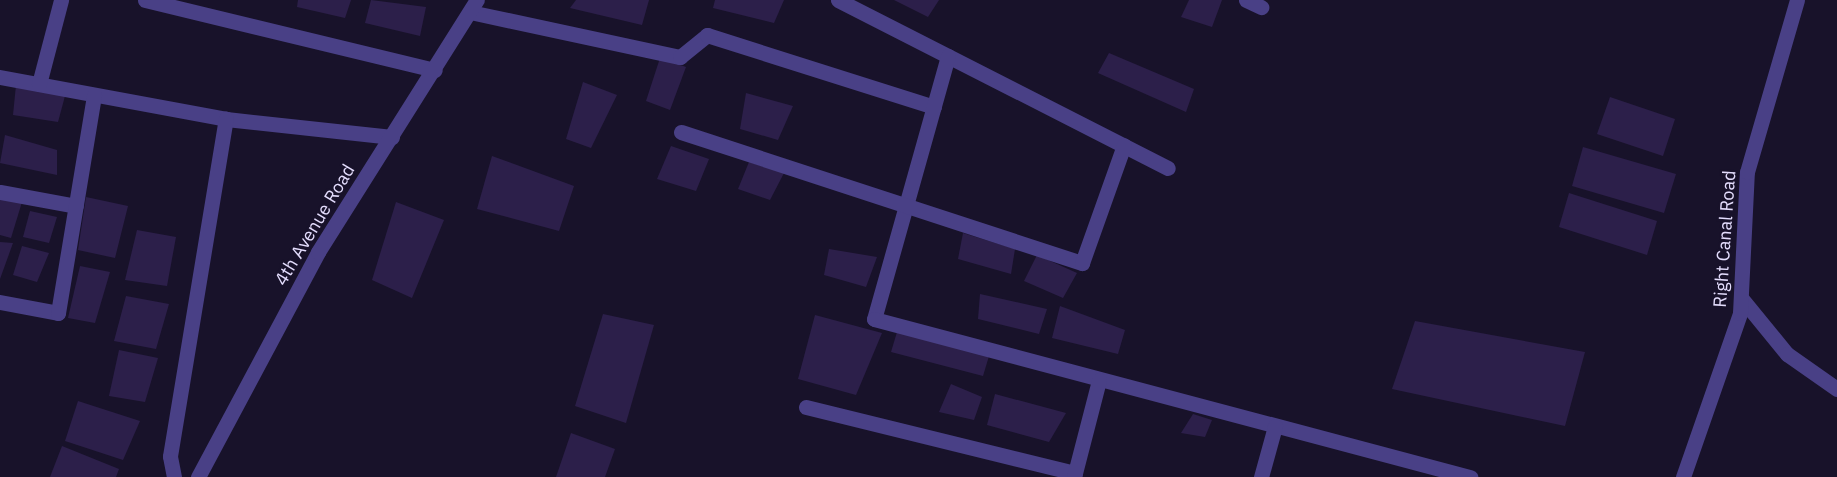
<!DOCTYPE html>
<style>
body{margin:0}
#map{position:relative;width:1837px;height:477px;overflow:hidden;background:#18122a;font-family:"IBM Plex Sans",sans-serif}
div>[style]{position:absolute}
[style*='--x']{left:calc(var(--x)*1px);top:calc(var(--y)*1px);width:calc(var(--w)*1px);rotate:calc(var(--a)*1deg)}
.building>*{inset:0;background:#2c1f4a}
.minor>*{height:15px;margin:-7.5px;padding:0 7.5px;transform-origin:7.5px;border-radius:7.5px;background:#494086}
span{translate:-50% -50%;white-space:nowrap;text-align:center;line-height:1.15;-webkit-text-stroke:4.5px #18122a;paint-order:stroke}
.street-label{font-size:18px;color:#e4ddfd}
</style>
<div id="map">
<div class="building">
<i style="clip-path:polygon(298px 0,351px 0,345px 18px,297px 7px)"></i>
<i style="clip-path:polygon(371px 0,426px 7px,420px 36px,365px 23px)"></i>
<i style="clip-path:polygon(576px 0,649px 0,642px 25px,570px 8px)"></i>
<i style="clip-path:polygon(715px 0,784px 0,774px 23px,713px 8px)"></i>
<i style="clip-path:polygon(894px 0,939px 0,928px 17px)"></i>
<i style="clip-path:polygon(1189px 0,1222px 0,1212px 27px,1181px 17px)"></i>
<i style="clip-path:polygon(1109px 53px,1194px 89px,1186px 112px,1098px 73px)"></i>
<i style="clip-path:polygon(660px 58px,686px 67px,670px 110px,646px 101px)"></i>
<i style="clip-path:polygon(583px 82px,617px 95px,591px 148px,566px 139px)"></i>
<i style="clip-path:polygon(16px 85px,65px 96px,58px 122px,13px 115px)"></i>
<i style="clip-path:polygon(746px 93px,793px 106px,778px 140px,740px 129px)"></i>
<i style="clip-path:polygon(1610px 97px,1675px 119px,1663px 156px,1597px 134px)"></i>
<i style="clip-path:polygon(5px 135px,57px 150px,57px 175px,0 163px)"></i>
<i style="clip-path:polygon(671px 146px,709px 159px,696px 191px,657px 179px)"></i>
<i style="clip-path:polygon(1583px 147px,1676px 174px,1664px 213px,1572px 186px)"></i>
<i style="clip-path:polygon(492px 156px,574px 186px,559px 231px,477px 209px)"></i>
<i style="clip-path:polygon(749px 162px,784px 173px,770px 200px,738px 189px)"></i>
<i style="clip-path:polygon(1569px 193px,1657px 221px,1647px 255px,1559px 227px)"></i>
<i style="clip-path:polygon(86px 197px,128px 206px,115px 258px,78px 250px)"></i>
<i style="clip-path:polygon(0 198px,22px 202px,11px 238px,0 235px)"></i>
<i style="clip-path:polygon(396px 202px,444px 220px,412px 298px,372px 280px)"></i>
<i style="clip-path:polygon(30px 211px,57px 217px,49px 243px,23px 237px)"></i>
<i style="clip-path:polygon(137px 230px,176px 237px,167px 286px,125px 280px)"></i>
<i style="clip-path:polygon(963px 233px,1015px 249px,1011px 274px,958px 259px)"></i>
<i style="clip-path:polygon(0 242px,13px 243px,0 279px)"></i>
<i style="clip-path:polygon(22px 246px,49px 253px,37px 282px,13px 275px)"></i>
<i style="clip-path:polygon(829px 249px,877px 257px,866px 287px,824px 275px)"></i>
<i style="clip-path:polygon(1037px 255px,1077px 273px,1063px 298px,1024px 281px)"></i>
<i style="clip-path:polygon(80px 266px,110px 272px,95px 323px,68px 318px)"></i>
<i style="clip-path:polygon(980px 294px,1047px 309px,1039px 334px,978px 319px)"></i>
<i style="clip-path:polygon(126px 296px,169px 304px,156px 349px,114px 341px)"></i>
<i style="clip-path:polygon(1060px 306px,1125px 330px,1118px 354px,1052px 338px)"></i>
<i style="clip-path:polygon(603px 314px,654px 325px,626px 423px,575px 406px)"></i>
<i style="clip-path:polygon(815px 315px,882px 333px,856px 395px,798px 379px)"></i>
<i style="clip-path:polygon(1415px 321px,1585px 352px,1565px 426px,1392px 389px)"></i>
<i style="clip-path:polygon(897px 332px,989px 356px,983px 376px,891px 352px)"></i>
<i style="clip-path:polygon(119px 350px,158px 358px,145px 402px,109px 396px)"></i>
<i style="clip-path:polygon(951px 384px,982px 397px,974px 420px,939px 412px)"></i>
<i style="clip-path:polygon(995px 394px,1066px 413px,1049px 442px,987px 425px)"></i>
<i style="clip-path:polygon(78px 401px,140px 421px,123px 460px,65px 441px)"></i>
<i style="clip-path:polygon(1193px 414px,1212px 420px,1205px 437px,1181px 433px)"></i>
<i style="clip-path:polygon(571px 433px,615px 449px,605px 477px,556px 477px)"></i>
<i style="clip-path:polygon(62px 446px,119px 469px,116px 477px,50px 477px)"></i>
</div>
<div class="minor">
<i style="--x:145;--y:0;--w:298;--a:13.6"></i>
<i style="--x:838;--y:0;--w:370;--a:27"></i>
<i style="--x:1246;--y:0;--w:17;--a:25"></i>
<i style="--x:470;--y:12;--w:215;--a:12.1"></i>
<i style="--x:680;--y:57;--w:35;--a:-39"></i>
<i style="--x:707;--y:35;--w:238;--a:17.6"></i>
<i style="--x:948;--y:56;--w:273;--a:105.7"></i>
<i style="--x:874;--y:319;--w:617;--a:14.85"></i>
<i style="--x:0;--y:77;--w:230;--a:10.5"></i>
<i style="--x:226;--y:119;--w:167;--a:6.2"></i>
<i style="--x:39;--y:84;--w:87;--a:-75.3"></i>
<i style="--x:681;--y:132;--w:422;--a:18.1"></i>
<i style="--x:1082;--y:263;--w:125;--a:-70.4"></i>
<i style="--x:0;--y:192;--w:77;--a:10.4"></i>
<i style="--x:1742;--y:299;--w:71;--a:50.7"></i>
<i style="--x:1787;--y:354;--w:61;--a:35"></i>
<i style="--x:0;--y:302;--w:59;--a:10.7"></i>
<i style="--x:58;--y:313;--w:221;--a:-80.6"></i>
<i style="--x:806;--y:407;--w:277;--a:13.8"></i>
<i style="--x:174;--y:477;--w:21;--a:-101"></i>
<i style="--x:170;--y:456;--w:342;--a:-80.6"></i>
<i style="--x:198;--y:477;--w:255;--a:-61.9"></i>
<i style="--x:318;--y:252;--w:298;--a:-57.8"></i>
<i style="--x:1074;--y:477;--w:100;--a:-75.5"></i>
<i style="--x:1261;--y:477;--w:53;--a:-74.6"></i>
<i style="--x:1683;--y:477;--w:174;--a:-70.8"></i>
<i style="--x:1740;--y:313;--w:141;--a:-87.2"></i>
<i style="--x:1747;--y:172;--w:179;--a:-73.8"></i>
</div>
<div class="street-label">
<span style="left:315px;top:225px;rotate:-59deg">4th Avenue Road</span>
<span style="left:1725px;top:239px;rotate:-86deg">Right Canal Road</span>
</div>
</div>
